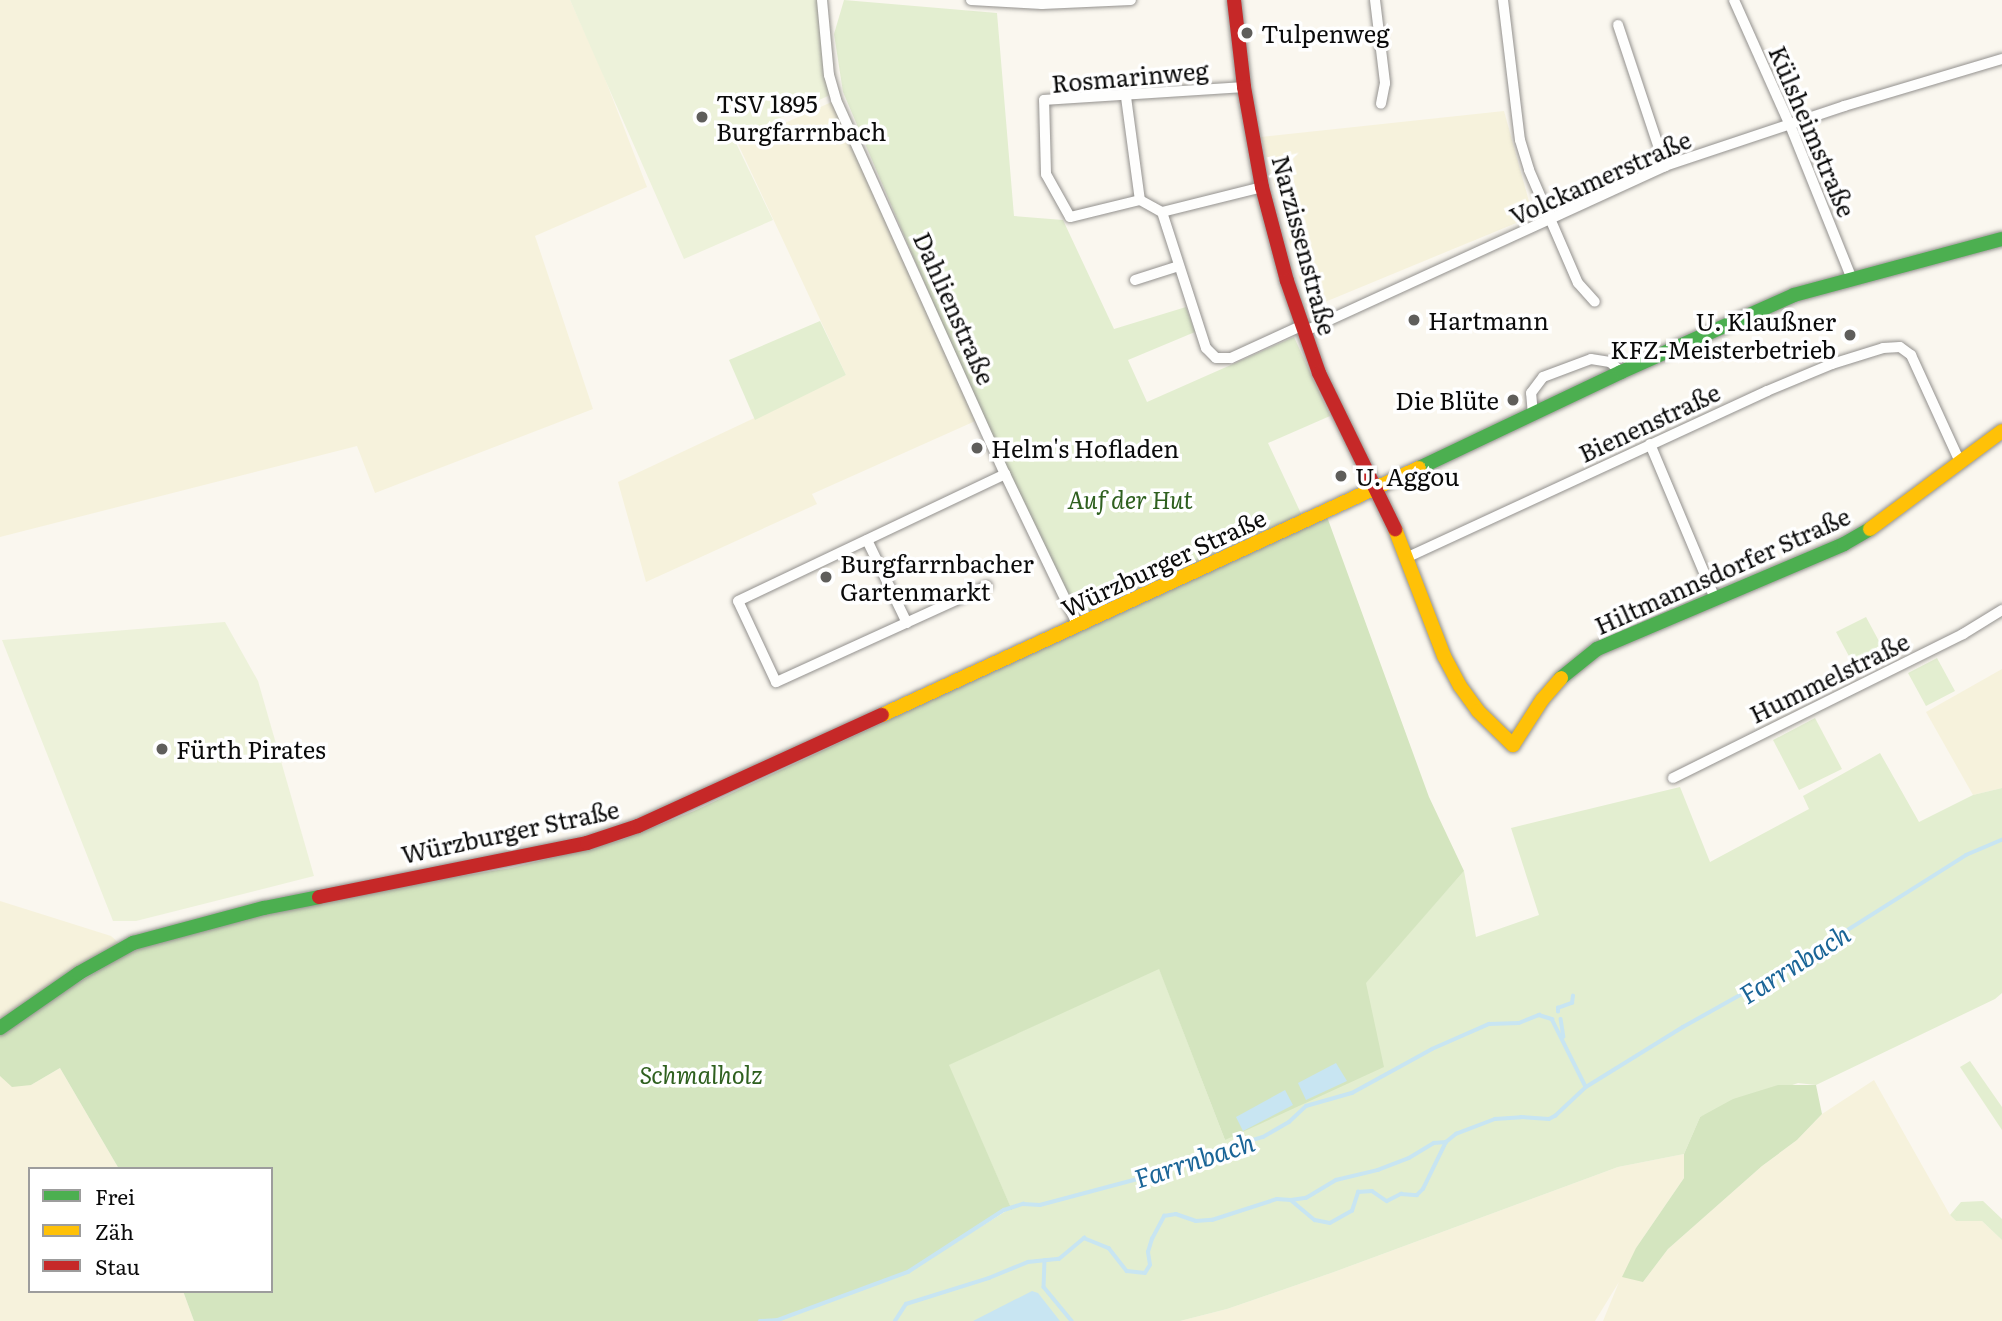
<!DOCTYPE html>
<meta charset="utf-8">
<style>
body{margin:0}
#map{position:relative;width:2002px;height:1321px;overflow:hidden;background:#faf7ef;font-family:Literata,serif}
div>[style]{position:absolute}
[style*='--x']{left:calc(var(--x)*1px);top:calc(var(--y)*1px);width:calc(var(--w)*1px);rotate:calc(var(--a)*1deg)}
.farmland>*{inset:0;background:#f6f2dc}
.green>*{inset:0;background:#e3eed0}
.forest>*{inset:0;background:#d4e5bf}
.pitch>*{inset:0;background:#edf2da}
.water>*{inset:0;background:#c8e5f2}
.stream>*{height:3.5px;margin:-1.75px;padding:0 1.75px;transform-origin:1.75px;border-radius:1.75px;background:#c8e5f2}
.roads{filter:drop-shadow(0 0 2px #93918e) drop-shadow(0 0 2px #93918e)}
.street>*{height:10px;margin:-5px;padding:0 5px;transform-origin:5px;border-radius:5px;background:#fefefd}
.fast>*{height:14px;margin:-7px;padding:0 7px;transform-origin:7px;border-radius:7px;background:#4caf50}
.slow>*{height:14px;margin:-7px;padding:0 7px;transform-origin:7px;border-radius:7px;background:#ffc107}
.jam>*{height:14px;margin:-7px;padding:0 7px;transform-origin:7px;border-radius:7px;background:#c62828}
.dots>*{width:19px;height:19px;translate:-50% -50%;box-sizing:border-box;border:4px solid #fff;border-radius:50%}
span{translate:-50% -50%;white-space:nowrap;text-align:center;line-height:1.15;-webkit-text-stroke:7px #fff;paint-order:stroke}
.poi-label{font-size:24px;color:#0b0b0b}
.left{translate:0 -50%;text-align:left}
.right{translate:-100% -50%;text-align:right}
.street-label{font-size:24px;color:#0b0b0b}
.park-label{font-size:24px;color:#2f601f;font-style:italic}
.water-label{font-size:26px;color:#1b6597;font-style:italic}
.legend{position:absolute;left:28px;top:1167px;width:245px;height:126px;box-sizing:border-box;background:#fff;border:2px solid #9d9d9d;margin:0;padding:9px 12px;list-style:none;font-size:21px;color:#0b0b0b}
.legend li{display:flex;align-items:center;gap:14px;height:35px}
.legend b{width:35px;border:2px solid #9d9d9d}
</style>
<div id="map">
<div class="farmland">
<i style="clip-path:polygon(0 0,570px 0,600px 66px,647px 187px,535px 236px,593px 409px,375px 493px,357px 446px,0 537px)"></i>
<i style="clip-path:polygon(836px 100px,982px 418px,812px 494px,817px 504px,646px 582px,618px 482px,846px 375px,738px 144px)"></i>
<i style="clip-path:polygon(1504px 111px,1533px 216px,1308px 309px,1261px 137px)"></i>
<i style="clip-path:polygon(2002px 669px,2002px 788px,1973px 795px,1926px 712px)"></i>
<i style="clip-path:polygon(0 901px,111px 936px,121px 945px,0 1021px)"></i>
<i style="clip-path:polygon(60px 1068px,119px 1169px,30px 1169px,30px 1291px,183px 1291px,194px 1321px,0 1321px,0 1076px,31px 1085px)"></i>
<i style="clip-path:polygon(1874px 1080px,1950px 1215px,1956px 1221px,1982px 1221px,2002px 1240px,2002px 1321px,1603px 1321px,1619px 1282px,1595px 1321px,1180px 1321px,1227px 1309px,1334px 1272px,1618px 1167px,1684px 1154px,1684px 1178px,1636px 1248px,1643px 1282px,1668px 1249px,1762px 1166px,1797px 1140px,1822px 1114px)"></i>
</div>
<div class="green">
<i style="clip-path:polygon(844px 0,997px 13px,1014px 216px,1063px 220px,1114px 329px,1186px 307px,1195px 332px,1128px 360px,1147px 402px,1294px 337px,1330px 416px,1268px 443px,1305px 522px,1082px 631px,982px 418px,843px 92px,834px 34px)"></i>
<i style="clip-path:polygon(820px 321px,846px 375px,755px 420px,729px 360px)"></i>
<i style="clip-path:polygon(1866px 617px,1888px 658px,1858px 673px,1836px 632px)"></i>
<i style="clip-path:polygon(1937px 658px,1955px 691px,1926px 706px,1908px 673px)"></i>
<i style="clip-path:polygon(1815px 718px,1842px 769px,1799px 790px,1773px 740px)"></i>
<i style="clip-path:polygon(1880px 753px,1919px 822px,1973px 795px,2002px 788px,2002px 993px,1995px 999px,1816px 1085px,1798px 1083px,1700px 1117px,1684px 1154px,1618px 1167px,1334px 1272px,1227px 1309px,1180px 1321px,760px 1321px,778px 1320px,908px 1272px,1011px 1208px,948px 1065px,1159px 968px,1225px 1140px,1464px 871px,1476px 937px,1539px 915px,1511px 828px,1680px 787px,1710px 862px,1809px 809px,1803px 796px)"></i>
<i style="clip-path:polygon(1970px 1061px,2002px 1107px,2002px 1130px,1960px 1067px)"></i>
<i style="clip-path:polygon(1983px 1201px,2002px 1219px,2002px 1240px,1982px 1221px,1956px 1221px,1950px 1215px,1961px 1202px)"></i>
</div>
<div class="forest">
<i style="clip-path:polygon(1326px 514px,1429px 797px,1464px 871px,1366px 983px,1384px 1067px,1225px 1140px,1159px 969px,949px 1065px,1012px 1210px,1004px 1210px,908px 1272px,835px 1299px,778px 1320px,760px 1321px,194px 1321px,183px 1291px,271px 1291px,271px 1169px,119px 1169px,60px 1068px,31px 1085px,12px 1087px,0 1076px,0 1029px,136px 948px,325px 897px,511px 868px,621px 840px,694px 811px)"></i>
<i style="clip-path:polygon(1778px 1085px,1816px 1085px,1822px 1114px,1797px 1140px,1762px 1166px,1668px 1249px,1643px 1282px,1622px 1277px,1636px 1248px,1684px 1178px,1684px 1154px,1700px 1117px,1733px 1099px)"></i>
</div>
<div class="pitch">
<i style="clip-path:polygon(570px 0,827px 0,822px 32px,830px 95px,734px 139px,773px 220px,684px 259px)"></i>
<i style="clip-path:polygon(225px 622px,258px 681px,314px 876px,136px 921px,113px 921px,2px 640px)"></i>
</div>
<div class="water">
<i style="clip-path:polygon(1336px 1063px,1347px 1081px,1306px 1100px,1298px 1083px)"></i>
<i style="clip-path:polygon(1285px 1090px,1293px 1105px,1243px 1131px,1236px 1117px)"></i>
<i style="clip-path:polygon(1032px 1291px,1038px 1293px,1060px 1321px,973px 1321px)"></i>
</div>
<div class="stream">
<i style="--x:1558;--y:1012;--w:4;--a:-90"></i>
<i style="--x:1558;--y:1008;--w:15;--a:-20"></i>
<i style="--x:1572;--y:1003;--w:7;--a:-82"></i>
<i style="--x:1561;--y:1019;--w:18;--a:81"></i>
<i style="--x:1291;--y:1200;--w:15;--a:-8"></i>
<i style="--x:1306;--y:1198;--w:35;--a:-31"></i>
<i style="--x:1336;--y:1180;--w:43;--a:-13.4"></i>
<i style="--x:1378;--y:1170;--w:33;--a:-21"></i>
<i style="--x:1409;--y:1158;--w:29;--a:-31"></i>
<i style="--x:1434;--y:1143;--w:12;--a:-5"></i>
<i style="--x:1045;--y:1260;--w:27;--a:92"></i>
<i style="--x:1044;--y:1287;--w:44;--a:50.5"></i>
<i style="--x:760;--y:1321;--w:18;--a:-3"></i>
<i style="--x:778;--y:1320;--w:139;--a:-20.3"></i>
<i style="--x:908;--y:1272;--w:114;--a:-32.9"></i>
<i style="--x:1004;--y:1210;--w:20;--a:-18"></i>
<i style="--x:1023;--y:1204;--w:17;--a:3"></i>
<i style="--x:1040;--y:1205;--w:117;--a:-14.9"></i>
<i style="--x:1153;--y:1175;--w:40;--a:-18"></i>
<i style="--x:1191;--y:1163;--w:20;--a:-30"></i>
<i style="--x:1208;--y:1153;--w:57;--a:-16.2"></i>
<i style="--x:1263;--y:1137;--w:30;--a:-30"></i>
<i style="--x:1289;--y:1122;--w:23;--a:-43"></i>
<i style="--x:1306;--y:1106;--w:48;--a:-15.8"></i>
<i style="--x:1352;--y:1093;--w:91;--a:-28.8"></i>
<i style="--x:1432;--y:1049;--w:62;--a:-23.7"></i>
<i style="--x:1489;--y:1024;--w:30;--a:-2"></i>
<i style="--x:1519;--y:1023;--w:22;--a:-22"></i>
<i style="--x:1539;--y:1015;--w:14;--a:17"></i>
<i style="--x:1552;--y:1019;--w:76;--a:63.4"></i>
<i style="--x:895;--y:1321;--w:20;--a:-57"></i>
<i style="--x:906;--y:1304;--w:87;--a:-17.4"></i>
<i style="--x:989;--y:1278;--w:42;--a:-22.3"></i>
<i style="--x:1028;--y:1262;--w:31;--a:-6"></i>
<i style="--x:1059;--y:1259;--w:33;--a:-40"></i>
<i style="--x:1084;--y:1238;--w:27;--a:22"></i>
<i style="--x:1109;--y:1248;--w:29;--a:52"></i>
<i style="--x:1127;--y:1271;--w:18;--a:6"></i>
<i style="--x:1145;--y:1273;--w:9;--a:-58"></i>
<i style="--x:1150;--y:1265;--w:13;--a:-99"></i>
<i style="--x:1148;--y:1252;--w:14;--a:-73"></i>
<i style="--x:1152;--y:1239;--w:26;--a:-62"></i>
<i style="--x:1164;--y:1216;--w:12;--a:-9"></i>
<i style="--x:1176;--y:1214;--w:21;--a:19"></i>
<i style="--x:1196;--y:1221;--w:16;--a:-4"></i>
<i style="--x:1212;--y:1220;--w:68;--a:-17.9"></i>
<i style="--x:1277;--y:1199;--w:14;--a:4"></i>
<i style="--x:1291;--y:1200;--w:31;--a:40"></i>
<i style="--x:1315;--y:1220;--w:15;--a:11"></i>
<i style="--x:1330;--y:1223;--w:25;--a:-29"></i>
<i style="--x:1352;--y:1211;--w:20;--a:-72"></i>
<i style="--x:1358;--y:1192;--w:14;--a:-4"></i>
<i style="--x:1372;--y:1191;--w:18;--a:34"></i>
<i style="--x:1387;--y:1201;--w:16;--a:-27"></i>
<i style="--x:1401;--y:1194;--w:16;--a:4"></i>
<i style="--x:1417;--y:1195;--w:8;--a:-45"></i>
<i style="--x:1423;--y:1189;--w:52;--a:-63.9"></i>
<i style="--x:1446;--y:1142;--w:13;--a:-39"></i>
<i style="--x:1456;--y:1134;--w:42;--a:-21"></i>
<i style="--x:1495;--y:1119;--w:26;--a:-4"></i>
<i style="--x:1521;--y:1117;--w:28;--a:4"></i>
<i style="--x:1549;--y:1119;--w:7;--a:-27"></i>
<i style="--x:1555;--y:1116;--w:42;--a:-43.1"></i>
<i style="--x:1586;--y:1087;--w:114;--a:-31.7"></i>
<i style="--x:1683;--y:1027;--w:109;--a:-29.2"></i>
<i style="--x:1778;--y:974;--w:222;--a:-32.3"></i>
<i style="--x:1966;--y:855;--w:39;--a:-23"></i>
</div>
<div class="roads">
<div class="street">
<i style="--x:822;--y:0;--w:75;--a:84.7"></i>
<i style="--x:829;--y:75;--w:26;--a:74"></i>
<i style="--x:836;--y:100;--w:410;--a:65.7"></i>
<i style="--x:1005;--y:474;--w:169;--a:64.3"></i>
<i style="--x:971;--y:0;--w:71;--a:3.2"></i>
<i style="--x:1042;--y:4;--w:89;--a:-2.6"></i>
<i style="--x:1375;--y:0;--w:84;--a:83.1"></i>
<i style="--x:1385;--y:83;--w:21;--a:101"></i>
<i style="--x:1503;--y:0;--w:141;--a:83.1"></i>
<i style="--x:1520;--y:140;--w:31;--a:73"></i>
<i style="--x:1529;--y:170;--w:123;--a:66.6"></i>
<i style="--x:1578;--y:283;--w:25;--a:48"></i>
<i style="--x:1734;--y:0;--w:137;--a:65.9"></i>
<i style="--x:1790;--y:125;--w:166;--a:68.1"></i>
<i style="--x:1618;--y:25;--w:149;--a:71.6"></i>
<i style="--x:1126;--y:97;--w:104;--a:82.3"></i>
<i style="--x:1140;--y:200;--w:25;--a:29"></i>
<i style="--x:1162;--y:212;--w:143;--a:72.1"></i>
<i style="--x:1206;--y:348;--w:14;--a:45"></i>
<i style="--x:1216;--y:358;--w:15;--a:0"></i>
<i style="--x:1231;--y:358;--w:77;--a:-24.6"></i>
<i style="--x:1140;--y:200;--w:72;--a:166.3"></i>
<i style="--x:1070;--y:217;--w:49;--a:-119.2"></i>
<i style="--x:1046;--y:174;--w:74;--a:-91.5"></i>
<i style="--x:1044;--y:100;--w:200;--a:-3.7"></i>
<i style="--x:1162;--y:212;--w:103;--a:-14"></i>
<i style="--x:1135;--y:280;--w:46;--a:-17.7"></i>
<i style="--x:1303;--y:332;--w:398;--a:-24.6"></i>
<i style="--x:1665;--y:166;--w:189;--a:-18.5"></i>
<i style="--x:1844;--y:106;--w:165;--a:-16.6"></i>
<i style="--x:1533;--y:415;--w:22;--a:-95"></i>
<i style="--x:1531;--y:393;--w:20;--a:-53"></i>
<i style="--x:1543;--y:377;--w:51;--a:-20.6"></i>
<i style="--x:1591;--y:359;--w:19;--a:9"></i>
<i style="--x:1610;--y:362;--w:15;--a:42"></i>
<i style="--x:1650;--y:444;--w:168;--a:67.2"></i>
<i style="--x:867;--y:540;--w:92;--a:64.3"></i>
<i style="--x:1408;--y:557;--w:396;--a:-24.8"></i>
<i style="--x:1767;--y:391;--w:70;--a:-22.6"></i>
<i style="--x:1832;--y:364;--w:53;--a:-17.4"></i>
<i style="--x:1883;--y:348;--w:17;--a:-3"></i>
<i style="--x:1900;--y:347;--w:14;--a:36"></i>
<i style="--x:1911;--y:355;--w:118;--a:65.4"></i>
<i style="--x:987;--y:586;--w:232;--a:155.5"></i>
<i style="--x:776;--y:682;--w:89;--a:-115.1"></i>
<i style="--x:738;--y:601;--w:296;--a:-25.4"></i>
<i style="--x:1673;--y:778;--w:324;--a:-26.4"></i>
<i style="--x:1963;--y:634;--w:46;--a:-31.6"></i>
</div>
<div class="fast">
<i style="--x:1419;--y:468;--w:224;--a:-25.4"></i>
<i style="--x:1621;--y:372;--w:189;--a:-24"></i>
<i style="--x:1794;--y:295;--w:215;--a:-15.1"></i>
<i style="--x:1561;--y:678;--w:46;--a:-38.9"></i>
<i style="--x:1597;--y:649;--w:268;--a:-23"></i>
<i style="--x:1844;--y:544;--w:30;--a:-30"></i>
<i style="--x:0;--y:1028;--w:96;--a:-34.8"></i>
<i style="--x:79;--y:973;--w:62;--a:-29.1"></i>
<i style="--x:133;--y:943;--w:136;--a:-15"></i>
<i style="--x:264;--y:908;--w:56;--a:-11.3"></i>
</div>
<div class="slow">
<i style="--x:1395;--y:529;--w:136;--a:68.9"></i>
<i style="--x:1444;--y:656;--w:34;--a:62"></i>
<i style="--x:1460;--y:686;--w:31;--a:54"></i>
<i style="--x:1478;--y:711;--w:49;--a:44.2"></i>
<i style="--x:1513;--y:745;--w:54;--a:-57.2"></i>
<i style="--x:1542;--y:700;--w:29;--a:-49"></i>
<i style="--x:1870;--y:529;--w:164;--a:-36.6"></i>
<i style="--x:882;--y:715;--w:591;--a:-24.7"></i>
</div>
<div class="jam">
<i style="--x:1234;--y:0;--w:88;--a:83.4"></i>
<i style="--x:1244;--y:87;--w:102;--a:79.8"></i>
<i style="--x:1262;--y:187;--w:97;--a:75.1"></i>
<i style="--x:1287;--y:281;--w:97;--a:70.8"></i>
<i style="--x:1319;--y:373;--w:174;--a:64"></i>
<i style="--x:319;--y:897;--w:273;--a:-11.4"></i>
<i style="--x:587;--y:843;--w:54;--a:-18.4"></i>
<i style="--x:638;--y:826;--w:268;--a:-24.5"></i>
</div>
</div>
<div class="dots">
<i style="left:1247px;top:33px;background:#5f5e5b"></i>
<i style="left:702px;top:117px;background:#5f5e5b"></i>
<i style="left:1414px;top:320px;background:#5f5e5b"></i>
<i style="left:1850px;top:335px;background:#5f5e5b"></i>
<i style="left:1513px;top:400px;background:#5f5e5b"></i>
<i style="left:977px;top:448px;background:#5f5e5b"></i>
<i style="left:1341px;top:476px;background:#5f5e5b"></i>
<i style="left:826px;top:577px;background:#5f5e5b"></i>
<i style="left:162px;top:749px;background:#5f5e5b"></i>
</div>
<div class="poi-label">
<span class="left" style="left:1261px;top:33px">Tulpenweg</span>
<span class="left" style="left:716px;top:117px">TSV 1895<br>Burgfarrnbach</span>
<span class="left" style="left:1428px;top:320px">Hartmann</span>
<span class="right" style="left:1836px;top:335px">U. Klaußner<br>KFZ-Meisterbetrieb</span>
<span class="right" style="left:1499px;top:400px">Die Blüte</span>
<span class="left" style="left:991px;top:448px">Helm's Hofladen</span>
<span class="left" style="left:1355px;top:476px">U. Aggou</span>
<span class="left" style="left:840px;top:577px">Burgfarrnbacher<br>Gartenmarkt</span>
<span class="left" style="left:176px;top:749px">Fürth Pirates</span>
</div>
<div class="street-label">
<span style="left:1130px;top:76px;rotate:-5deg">Rosmarinweg</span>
<span style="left:1813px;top:131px;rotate:67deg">Külsheimstraße</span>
<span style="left:1600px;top:177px;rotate:-24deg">Volckamerstraße</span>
<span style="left:1305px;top:245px;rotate:75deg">Narzissenstraße</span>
<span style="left:955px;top:308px;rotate:66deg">Dahlienstraße</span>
<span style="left:1649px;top:422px;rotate:-25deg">Bienenstraße</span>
<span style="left:1163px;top:562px;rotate:-25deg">Würzburger Straße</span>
<span style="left:1722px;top:570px;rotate:-24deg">Hiltmannsdorfer Straße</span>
<span style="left:1829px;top:677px;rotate:-26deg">Hummelstraße</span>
<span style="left:510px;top:831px;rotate:-12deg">Würzburger Straße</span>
</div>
<div class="park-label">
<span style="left:1130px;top:499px">Auf der Hut</span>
<span style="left:701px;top:1074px">Schmalholz</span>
</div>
<div class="water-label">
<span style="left:1794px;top:963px;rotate:-32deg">Farrnbach</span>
<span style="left:1194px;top:1159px;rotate:-18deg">Farrnbach</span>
</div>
<ul class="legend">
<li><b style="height:9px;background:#4caf50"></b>Frei</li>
<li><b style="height:9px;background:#ffc107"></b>Zäh</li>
<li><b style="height:9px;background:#c62828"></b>Stau</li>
</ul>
</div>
